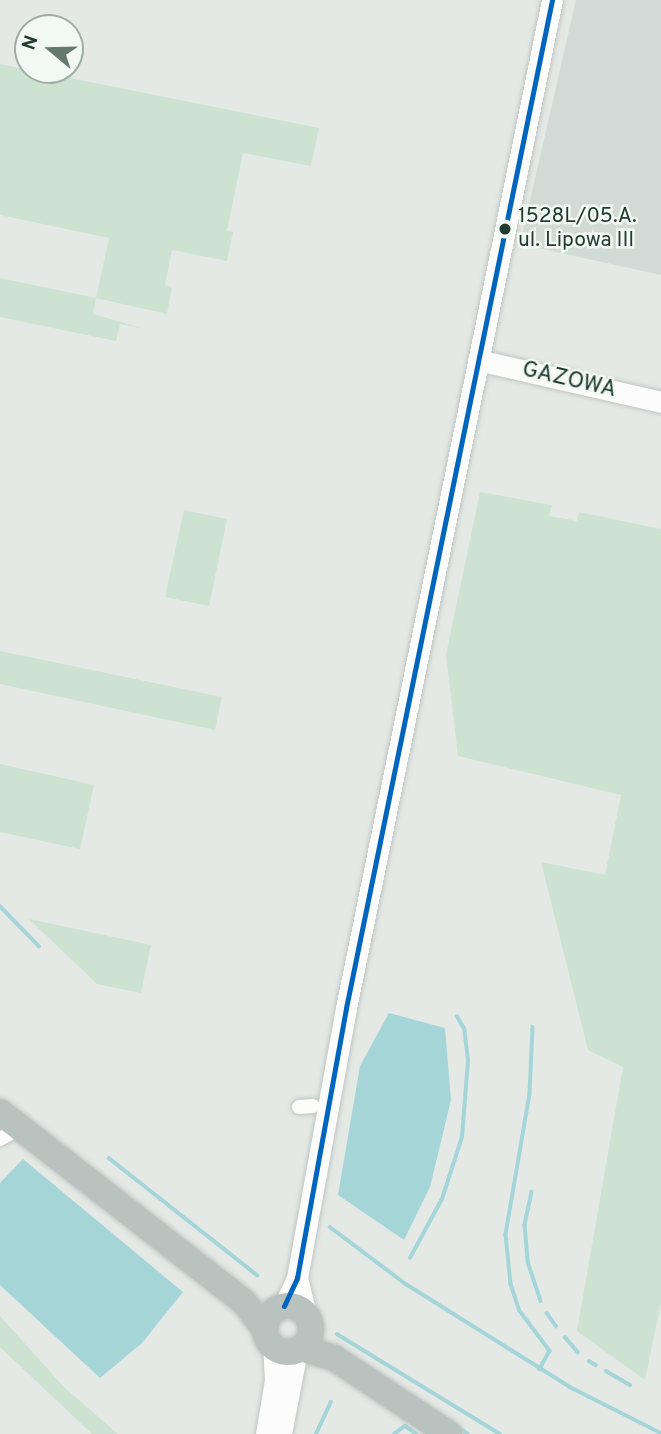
<!DOCTYPE html>
<style>
body{margin:0}
#map{position:relative;width:661px;height:1434px;overflow:hidden;background:#e4e9e6;font-family:Overpass,sans-serif}
div>[style]{position:absolute}
[style*='--x']{left:calc(var(--x)*1px);top:calc(var(--y)*1px);width:calc(var(--w)*1px);rotate:calc(var(--a)*1deg)}
.built>*{inset:0;background:#d1dad6}
.green>*{inset:0;background:#cde2d1}
.water>*{inset:0;background:#a5d5d7}
.stream>*{height:3.5px;margin:-1.75px;padding:0 1.75px;transform-origin:1.75px;border-radius:1.75px;background:#a5d5d7}
.roads{filter:drop-shadow(0 0 2px #c1c6c3) drop-shadow(0 0 2px #c1c6c3)}
.street>*{height:14px;margin:-7px;padding:0 7px;transform-origin:7px;border-radius:7px;background:#fbfcfb}
.secondary>*{height:21px;margin:-10.5px;padding:0 10.5px;transform-origin:10.5px;border-radius:10.5px;background:#fbfcfb}
.highway>*{height:26px;margin:-13px;padding:0 13px;transform-origin:13px;border-radius:13px;background:#bac2bf}
.highway>.ring{margin:-13px;padding:0;box-sizing:content-box;background:none;border:26px solid #bac2bf;border-radius:50%}
.bus-1>*{height:5px;margin:-2.5px;padding:0 2.5px;transform-origin:2.5px;border-radius:2.5px;background:#0065bd}
.dots>*{width:19px;height:19px;translate:-50% -50%;box-sizing:border-box;border:4px solid #f2f8f4;border-radius:50%}
span{translate:-50% -50%;white-space:nowrap;text-align:center;line-height:1.15;-webkit-text-stroke:5px #f2f8f4;paint-order:stroke}
.bus-label{font-size:21px;color:#223c32}
.left{translate:0 -50%;text-align:left}
.street-label{font-size:23px;color:#223c32}
.north{position:absolute;left:14px;top:14px;width:70px;height:70px;box-sizing:border-box;background:#f2f8f4;border:2px solid #9fada6;border-radius:50%;rotate:289deg;font-size:19px;font-weight:700;line-height:28px;text-align:center;color:#223c32}
.north::after{content:'';display:block;margin:auto;width:24px;height:32px;background:#667971;clip-path:polygon(50% 0,100% 100%,50% 72%,0 100%)}
</style>
<div id="map">
<div class="built">
<i style="clip-path:polygon(576px 0,661px 0,661px 275px,520px 244px)"></i>
</div>
<div class="green">
<i style="clip-path:polygon(0 64px,319px 128px,311px 166px,243px 153px,227px 231px,233px 232px,227px 261px,172px 250px,165px 285px,172px 287px,167px 314px,96px 298px,93px 314px,145px 329px,120px 324px,116px 341px,0 317px,0 278px,96px 298px,109px 238px,0 215px)"></i>
<i style="clip-path:polygon(480px 492px,552px 505px,549px 516px,577px 521px,579px 512px,661px 529px,661px 1303px,645px 1380px,577px 1331px,623px 1067px,588px 1050px,541px 862px,605px 875px,621px 795px,458px 756px,446px 655px)"></i>
<i style="clip-path:polygon(184px 510px,227px 519px,209px 606px,165px 597px)"></i>
<i style="clip-path:polygon(0 651px,222px 697px,215px 730px,0 684px)"></i>
<i style="clip-path:polygon(0 764px,94px 785px,80px 849px,0 832px)"></i>
<i style="clip-path:polygon(29px 919px,151px 945px,141px 993px,97px 984px)"></i>
<i style="clip-path:polygon(0 1316px,65px 1388px,118px 1434px,92px 1434px,0 1347px)"></i>
</div>
<div class="water">
<i style="clip-path:polygon(389px 1013px,445px 1028px,451px 1100px,430px 1187px,404px 1240px,338px 1195px,360px 1066px)"></i>
<i style="clip-path:polygon(23px 1159px,183px 1292px,142px 1343px,100px 1378px,0 1285px,0 1183px)"></i>
</div>
<div class="stream">
<i style="--x:0;--y:906;--w:56;--a:45.7"></i>
<i style="--x:533;--y:1027;--w:67;--a:92.6"></i>
<i style="--x:530;--y:1094;--w:143;--a:99.7"></i>
<i style="--x:506;--y:1235;--w:49;--a:84.2"></i>
<i style="--x:511;--y:1284;--w:28;--a:72"></i>
<i style="--x:520;--y:1311;--w:50;--a:53.1"></i>
<i style="--x:550;--y:1351;--w:21;--a:119"></i>
<i style="--x:109;--y:1158;--w:189;--a:38.3"></i>
<i style="--x:532;--y:1192;--w:34;--a:102"></i>
<i style="--x:525;--y:1225;--w:37;--a:85"></i>
<i style="--x:528;--y:1262;--w:41;--a:71.6"></i>
<i style="--x:330;--y:1227;--w:95;--a:36.9"></i>
<i style="--x:406;--y:1284;--w:194;--a:32.1"></i>
<i style="--x:570;--y:1387;--w:102;--a:26.8"></i>
<i style="--x:410;--y:1258;--w:67;--a:-61.5"></i>
<i style="--x:442;--y:1199;--w:65;--a:-72.1"></i>
<i style="--x:462;--y:1137;--w:77;--a:-85.5"></i>
<i style="--x:468;--y:1060;--w:31;--a:-97"></i>
<i style="--x:464;--y:1029;--w:14;--a:-120"></i>
<i style="--x:547;--y:1313;--w:16;--a:55"></i>
<i style="--x:337;--y:1334;--w:191;--a:31.5"></i>
<i style="--x:565;--y:1337;--w:20;--a:49"></i>
<i style="--x:589;--y:1361;--w:8;--a:30"></i>
<i style="--x:606;--y:1371;--w:28;--a:30"></i>
<i style="--x:458;--y:1427;--w:12;--a:35"></i>
<i style="--x:316;--y:1434;--w:35;--a:-65"></i>
<i style="--x:394;--y:1434;--w:14;--a:-36"></i>
<i style="--x:405;--y:1426;--w:14;--a:34"></i>
</div>
<div class="roads">
<div class="street">
<i style="--x:299;--y:1107;--w:14;--a:-4"></i>
<i style="--x:0;--y:1139;--w:23;--a:-29"></i>
</div>
<div class="secondary">
<i style="--x:478;--y:360;--w:188;--a:12.9"></i>
<i style="--x:297;--y:1278;--w:38;--a:76"></i>
<i style="--x:284;--y:1306;--w:31;--a:-65"></i>
<i style="--x:297;--y:1278;--w:274;--a:-79.7"></i>
<i style="--x:346;--y:1008;--w:1029;--a:-78.45"></i>
<i style="--x:266;--y:1434;--w:55;--a:-80.5"></i>
<i style="--x:275;--y:1380;--w:35;--a:-93"></i>
<i style="--x:281;--y:1434;--w:86;--a:-79.2"></i>
</div>
<div class="highway">
<i style="--x:0;--y:1112;--w:308;--a:37.9"></i>
<i style="--x:243;--y:1301;--w:36;--a:52"></i>
<i class="ring" style="left:265px;top:1306px;width:20px;height:20px"></i>
<i style="--x:300;--y:1348;--w:35;--a:16"></i>
<i style="--x:334;--y:1358;--w:138;--a:33.5"></i>
</div>
</div>
<div class="bus-1">
<i style="--x:284;--y:1306;--w:31;--a:-65"></i>
<i style="--x:297;--y:1278;--w:274;--a:-79.7"></i>
<i style="--x:346;--y:1008;--w:1029;--a:-78.45"></i>
</div>
<div class="dots">
<i style="left:505px;top:229px;background:#223c32"></i>
</div>
<div class="bus-label">
<span class="left" style="left:518px;top:229px">1528L/05.A.<br>ul. Lipowa III</span>
</div>
<div class="street-label">
<span style="left:569px;top:381px;rotate:13deg">GAZOWA</span>
</div>
<div class="north">N</div>
</div>
